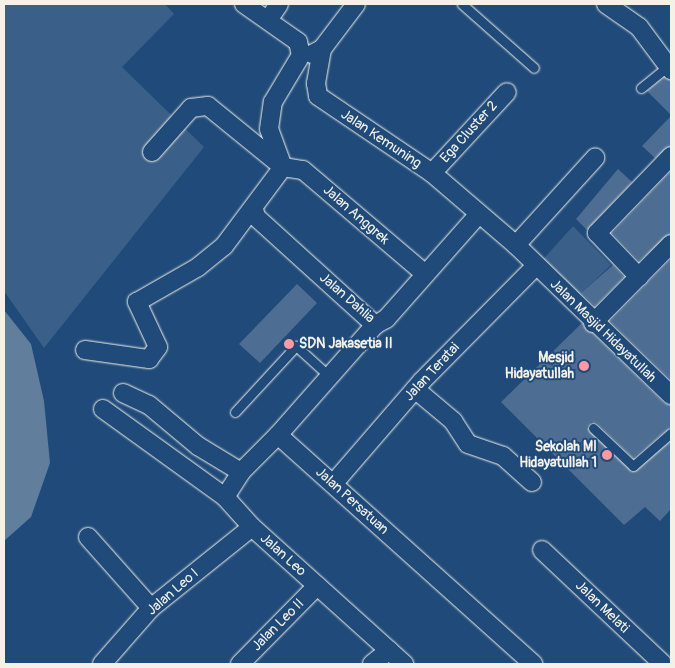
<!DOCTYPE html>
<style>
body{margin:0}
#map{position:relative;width:675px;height:668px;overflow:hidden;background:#1f4a7a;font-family:Pangolin,sans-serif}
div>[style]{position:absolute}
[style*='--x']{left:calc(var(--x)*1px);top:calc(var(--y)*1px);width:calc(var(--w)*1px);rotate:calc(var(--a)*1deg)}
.green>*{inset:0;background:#3a5f88}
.water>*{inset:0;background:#627e9d}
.building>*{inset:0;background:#4d6e92}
.roads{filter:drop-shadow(0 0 1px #f4f1e8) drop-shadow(0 0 1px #f4f1e8)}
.service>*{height:9px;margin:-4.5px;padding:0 4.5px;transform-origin:4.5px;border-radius:4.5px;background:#1f4a7a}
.minor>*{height:18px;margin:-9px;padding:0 9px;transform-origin:9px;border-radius:9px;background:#1f4a7a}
.dots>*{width:14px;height:14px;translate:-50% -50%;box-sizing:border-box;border:2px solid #1f4a7a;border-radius:50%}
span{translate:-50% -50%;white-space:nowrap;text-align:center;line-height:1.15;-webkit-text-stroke:4px #1f4a7a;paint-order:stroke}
.street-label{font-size:14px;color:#f4f1e8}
.poi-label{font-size:14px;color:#f4f1e8;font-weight:700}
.left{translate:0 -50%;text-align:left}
.right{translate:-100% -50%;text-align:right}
.frame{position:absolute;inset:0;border:5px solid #f4f1e8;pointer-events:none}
</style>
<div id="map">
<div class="green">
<i style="clip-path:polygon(4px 4px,165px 4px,174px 14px,122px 67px,204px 147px,44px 348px,4px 291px)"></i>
<i style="clip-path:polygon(573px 226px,611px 265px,574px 300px,538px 265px)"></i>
</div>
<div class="water">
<i style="clip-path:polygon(4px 310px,31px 344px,44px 401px,50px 463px,31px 517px,4px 541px)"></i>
</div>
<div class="building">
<i style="clip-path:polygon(664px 77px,671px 80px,671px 115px,647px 91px)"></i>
<i style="clip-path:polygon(671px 116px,671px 146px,655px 158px,642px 146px)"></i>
<i style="clip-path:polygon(618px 169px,632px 182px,587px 230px,576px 219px)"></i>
<i style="clip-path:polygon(671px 171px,671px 234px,639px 261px,612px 233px)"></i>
<i style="clip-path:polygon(671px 259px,671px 380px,610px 321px)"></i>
<i style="clip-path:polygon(613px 265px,624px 277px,595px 306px,581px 293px)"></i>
<i style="clip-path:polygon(297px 284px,317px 303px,260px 363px,239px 344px)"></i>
<i style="clip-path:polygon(582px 323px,664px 403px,671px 405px,671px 427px,633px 458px,597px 423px,591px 422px,587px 427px,632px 472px,671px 441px,671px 509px,660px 521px,645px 507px,624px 525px,501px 402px)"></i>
</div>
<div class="roads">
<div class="service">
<i style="--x:462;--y:4;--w:96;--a:41.6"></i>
<i style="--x:641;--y:88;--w:35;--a:-39"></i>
<i style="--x:235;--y:412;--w:90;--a:-47.3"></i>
<i style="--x:296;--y:346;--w:45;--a:42.3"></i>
<i style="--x:593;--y:428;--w:55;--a:43.5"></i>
<i style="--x:633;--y:466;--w:50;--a:-41"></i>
</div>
<div class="minor">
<i style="--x:244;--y:4;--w:66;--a:35.1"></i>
<i style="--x:298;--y:42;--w:13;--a:77"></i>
<i style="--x:606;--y:4;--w:40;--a:34.9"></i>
<i style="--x:639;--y:27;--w:54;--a:53.3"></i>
<i style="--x:268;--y:20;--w:19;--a:-55"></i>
<i style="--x:322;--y:49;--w:35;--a:100"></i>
<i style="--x:316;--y:83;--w:13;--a:81"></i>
<i style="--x:318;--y:96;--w:138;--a:34"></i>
<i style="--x:432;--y:173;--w:111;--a:40.6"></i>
<i style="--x:516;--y:245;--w:216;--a:44.1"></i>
<i style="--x:312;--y:54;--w:11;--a:-27"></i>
<i style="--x:322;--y:49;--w:56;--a:-52.9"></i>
<i style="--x:152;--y:152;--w:59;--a:-48.4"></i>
<i style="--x:191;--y:108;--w:17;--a:-7"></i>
<i style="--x:208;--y:106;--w:97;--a:39.1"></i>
<i style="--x:283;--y:167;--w:20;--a:9"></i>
<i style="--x:303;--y:170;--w:160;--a:40.4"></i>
<i style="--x:432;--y:173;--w:110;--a:-47.2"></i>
<i style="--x:254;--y:209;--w:8;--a:76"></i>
<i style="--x:256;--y:217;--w:161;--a:42.2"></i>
<i style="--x:375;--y:325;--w:13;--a:-29"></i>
<i style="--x:386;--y:319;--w:140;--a:-48.5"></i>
<i style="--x:516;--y:245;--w:118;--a:-47.8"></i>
<i style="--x:639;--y:277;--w:61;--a:-133.7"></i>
<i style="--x:597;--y:233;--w:107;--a:-46.1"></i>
<i style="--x:593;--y:323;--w:111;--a:-45.4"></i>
<i style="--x:375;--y:325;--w:147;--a:131.4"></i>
<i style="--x:278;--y:435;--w:343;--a:41.9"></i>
<i style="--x:85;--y:350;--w:65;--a:8"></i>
<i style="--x:149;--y:359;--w:15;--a:-53"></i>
<i style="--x:158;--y:347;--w:50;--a:-115"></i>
<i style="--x:137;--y:302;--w:70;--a:-29.8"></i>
<i style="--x:198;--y:267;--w:33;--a:-39"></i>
<i style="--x:224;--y:246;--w:99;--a:-53.2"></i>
<i style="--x:283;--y:167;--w:40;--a:-110.2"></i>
<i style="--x:269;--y:129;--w:27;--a:-82"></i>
<i style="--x:273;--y:102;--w:55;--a:-59.2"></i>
<i style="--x:415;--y:389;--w:50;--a:40.1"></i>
<i style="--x:453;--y:421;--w:27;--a:57"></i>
<i style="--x:468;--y:444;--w:37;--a:19"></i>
<i style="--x:503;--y:456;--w:39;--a:42"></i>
<i style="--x:123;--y:393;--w:29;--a:25"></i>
<i style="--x:149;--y:405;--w:64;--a:39.9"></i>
<i style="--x:198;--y:446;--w:50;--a:31.2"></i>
<i style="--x:103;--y:409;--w:150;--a:35.8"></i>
<i style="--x:225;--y:497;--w:40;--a:48"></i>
<i style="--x:252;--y:527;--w:205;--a:42"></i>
<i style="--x:333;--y:484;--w:136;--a:-49.2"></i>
<i style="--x:422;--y:381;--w:162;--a:-45.3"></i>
<i style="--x:225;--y:497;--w:30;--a:-57"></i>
<i style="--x:241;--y:472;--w:52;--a:-45"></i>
<i style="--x:88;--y:537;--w:95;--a:48.4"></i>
<i style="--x:542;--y:550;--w:166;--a:43.3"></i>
<i style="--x:102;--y:664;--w:74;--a:-48.8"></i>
<i style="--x:151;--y:608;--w:129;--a:-38.7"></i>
<i style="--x:240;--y:664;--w:110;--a:-45.4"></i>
<i style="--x:372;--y:664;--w:22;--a:-39"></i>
</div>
</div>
<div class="dots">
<i style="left:289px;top:344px;background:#ff9aa2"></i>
<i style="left:584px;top:366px;background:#ff9aa2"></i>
<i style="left:607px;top:455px;background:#ff9aa2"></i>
</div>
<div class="street-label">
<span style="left:469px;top:132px;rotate:-48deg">Ega Cluster 2</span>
<span style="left:381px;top:139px;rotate:34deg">Jalan Kemuning</span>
<span style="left:356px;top:215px;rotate:41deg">Jalan Anggrek</span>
<span style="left:347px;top:298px;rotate:41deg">Jalan Dahlia</span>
<span style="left:603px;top:331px;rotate:44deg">Jalan Masjid Hidayatullah</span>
<span style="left:432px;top:372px;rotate:-47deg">Jalan Teratai</span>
<span style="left:352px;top:501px;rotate:42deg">Jalan Persatuan</span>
<span style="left:283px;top:555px;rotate:42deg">Jalan Leo</span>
<span style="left:173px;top:592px;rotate:-41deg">Jalan Leo I</span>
<span style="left:602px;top:607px;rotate:44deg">Jalan Melati</span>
<span style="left:278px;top:625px;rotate:-45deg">Jalan Leo II</span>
</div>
<div class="poi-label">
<span class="left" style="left:299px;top:344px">SDN Jakasetia II</span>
<span class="right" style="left:574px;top:366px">Mesjid<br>Hidayatullah</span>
<span class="right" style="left:597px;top:455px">Sekolah MI<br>Hidayatullah 1</span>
</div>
<div class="frame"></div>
</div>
